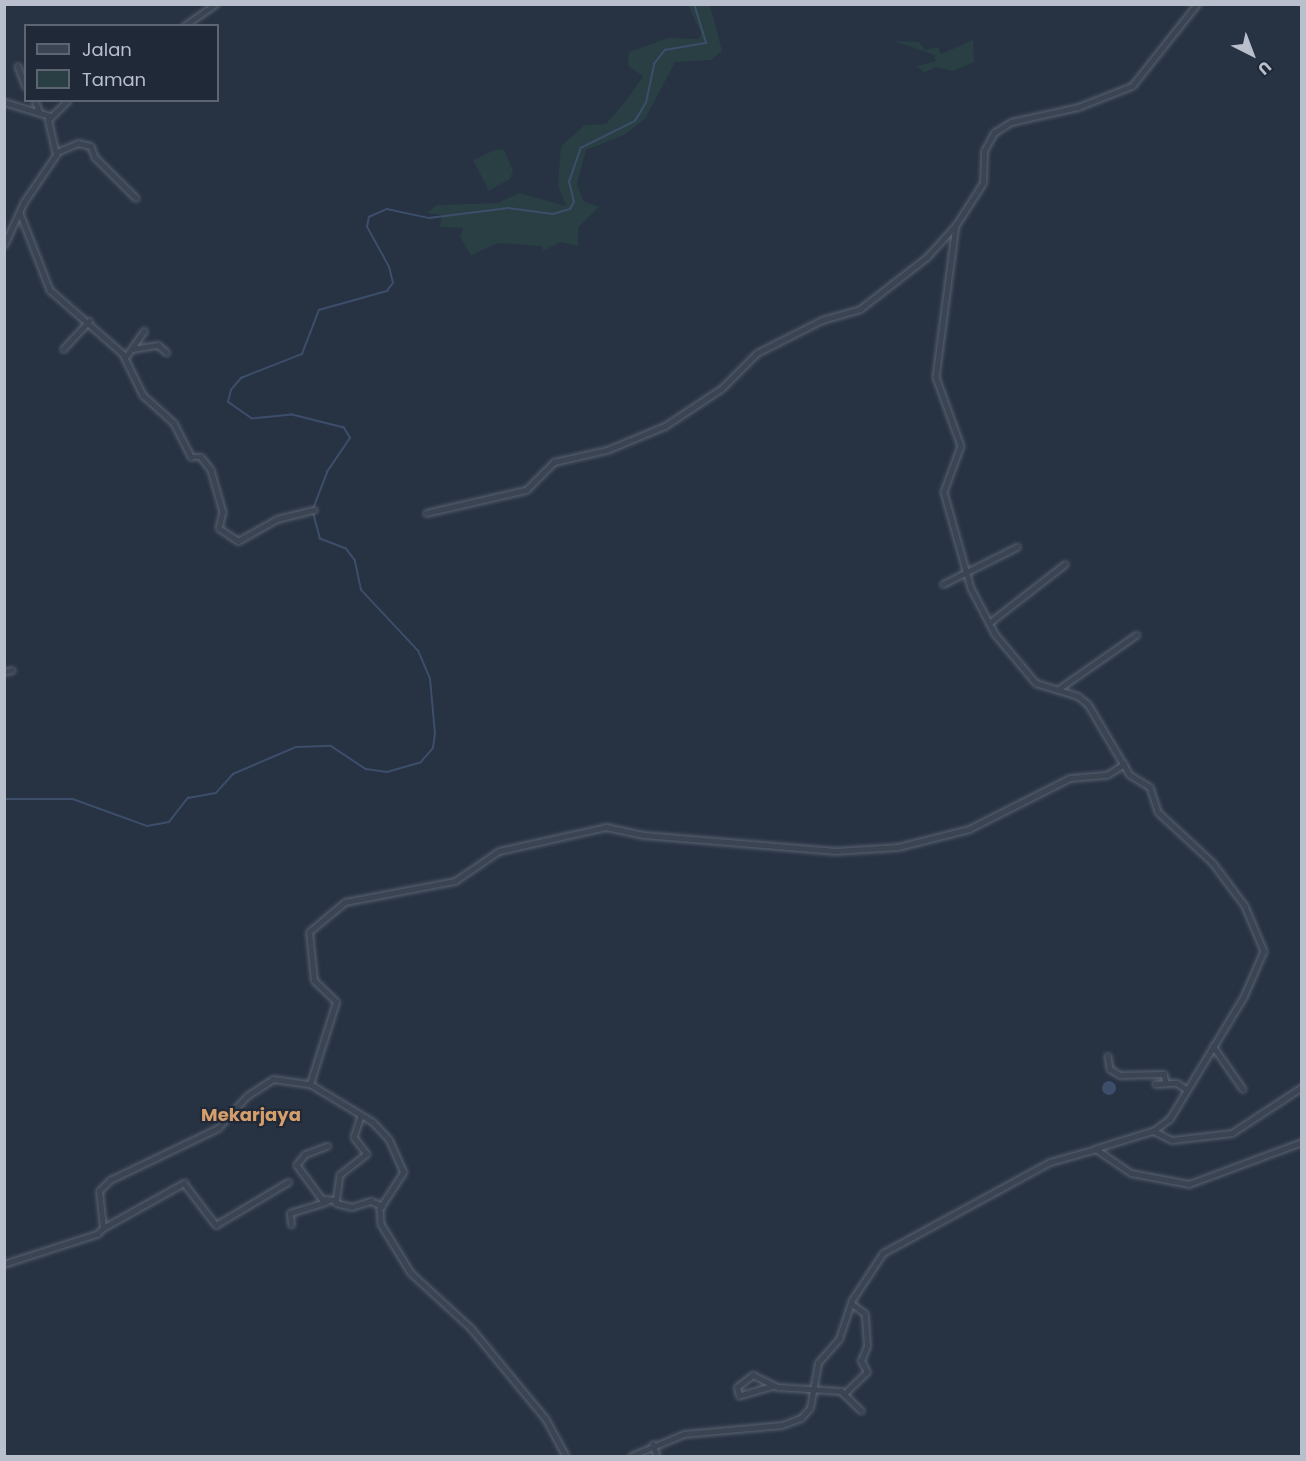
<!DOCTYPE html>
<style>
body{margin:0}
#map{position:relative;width:1306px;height:1461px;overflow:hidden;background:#273243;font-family:Poppins,sans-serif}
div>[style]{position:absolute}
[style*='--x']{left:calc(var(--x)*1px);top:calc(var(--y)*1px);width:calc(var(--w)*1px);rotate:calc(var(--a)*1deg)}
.green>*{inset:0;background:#293f44}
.water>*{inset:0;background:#3d4e6b}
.round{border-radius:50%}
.stream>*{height:1.5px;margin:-0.75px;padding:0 0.75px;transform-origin:0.75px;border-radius:0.75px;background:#3d4e6b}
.roads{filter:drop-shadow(0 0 2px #5a6270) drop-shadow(0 0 2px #5a6270)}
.minor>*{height:4.5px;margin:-2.25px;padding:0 2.25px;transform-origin:2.25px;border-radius:2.25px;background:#3b4452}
span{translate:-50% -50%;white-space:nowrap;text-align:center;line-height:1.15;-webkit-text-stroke:4.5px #202938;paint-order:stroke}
.quarter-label{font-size:18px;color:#d69e6a;font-weight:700}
.frame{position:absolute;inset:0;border:6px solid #b9bfcc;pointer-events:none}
.legend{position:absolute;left:24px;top:24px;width:195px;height:78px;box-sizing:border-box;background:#202938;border:2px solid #5d6573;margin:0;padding:8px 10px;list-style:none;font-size:18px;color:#b9bfcc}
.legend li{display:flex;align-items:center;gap:12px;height:30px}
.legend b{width:30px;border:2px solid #5d6573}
.north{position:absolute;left:1222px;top:24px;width:60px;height:60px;-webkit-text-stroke:4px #202938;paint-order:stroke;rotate:138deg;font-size:16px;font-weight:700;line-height:24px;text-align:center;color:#b9bfcc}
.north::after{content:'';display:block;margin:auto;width:21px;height:27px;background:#b9bfcc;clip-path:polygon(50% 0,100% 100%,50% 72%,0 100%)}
</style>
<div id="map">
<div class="green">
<i style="clip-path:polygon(688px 5px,710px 5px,722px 51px,711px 60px,675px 62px,645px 119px,624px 135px,586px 150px,577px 184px,583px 201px,599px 207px,578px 228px,578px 246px,561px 242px,543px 251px,542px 246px,499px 243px,471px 255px,460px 237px,463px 228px,440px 227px,442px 215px,426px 213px,437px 205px,498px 203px,519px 193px,566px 206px,558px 185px,561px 146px,585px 125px,606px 124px,628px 98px,643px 76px,628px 66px,629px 52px,668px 38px,699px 39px,701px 33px)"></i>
<i style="clip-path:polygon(973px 40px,974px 62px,953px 71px,935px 67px,924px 73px,917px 66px,936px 61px,934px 55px,894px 41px,919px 42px,925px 50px,938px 47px,941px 54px)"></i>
<i style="clip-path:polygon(497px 149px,504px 150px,513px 170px,510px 179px,489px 191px,473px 160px)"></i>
</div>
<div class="water">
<i class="round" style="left:1102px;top:1081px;width:14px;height:14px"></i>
</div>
<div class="stream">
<i style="--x:313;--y:509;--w:40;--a:-69"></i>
<i style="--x:327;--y:472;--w:41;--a:-55.9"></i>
<i style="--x:350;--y:438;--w:12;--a:-121"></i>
<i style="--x:344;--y:428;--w:54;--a:-166"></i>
<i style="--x:292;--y:415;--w:40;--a:174.3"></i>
<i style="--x:252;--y:419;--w:29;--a:-145"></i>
<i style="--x:228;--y:402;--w:12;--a:-76"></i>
<i style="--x:231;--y:390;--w:16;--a:-50"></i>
<i style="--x:241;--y:378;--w:66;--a:-21.5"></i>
<i style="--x:302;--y:354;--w:47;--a:-68.9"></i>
<i style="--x:319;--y:310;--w:71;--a:-15.6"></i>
<i style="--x:387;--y:291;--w:10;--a:-53"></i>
<i style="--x:393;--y:283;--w:16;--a:-104"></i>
<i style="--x:389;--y:267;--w:46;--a:-118.8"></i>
<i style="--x:367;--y:227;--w:10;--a:-79"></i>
<i style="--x:369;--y:217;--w:20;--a:-24"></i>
<i style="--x:387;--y:209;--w:43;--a:12.1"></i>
<i style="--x:429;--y:218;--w:80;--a:-7.2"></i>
<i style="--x:508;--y:208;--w:45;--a:7.6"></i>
<i style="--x:553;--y:214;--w:18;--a:-16"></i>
<i style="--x:570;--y:209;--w:8;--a:-60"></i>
<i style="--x:574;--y:202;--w:21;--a:-104"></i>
<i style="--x:569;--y:182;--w:36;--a:-71"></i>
<i style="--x:581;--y:148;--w:60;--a:-26.6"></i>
<i style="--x:635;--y:121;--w:21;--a:-59"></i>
<i style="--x:646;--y:103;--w:40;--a:-78"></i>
<i style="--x:654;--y:64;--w:18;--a:-52"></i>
<i style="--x:665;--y:50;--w:42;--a:-9.7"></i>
<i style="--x:706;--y:43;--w:41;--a:-107.1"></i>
<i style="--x:4;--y:799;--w:69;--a:0"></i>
<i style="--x:73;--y:799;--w:79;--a:20"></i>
<i style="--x:147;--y:826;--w:22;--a:-10"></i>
<i style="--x:169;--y:822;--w:31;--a:-52"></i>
<i style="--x:188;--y:798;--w:28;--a:-10"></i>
<i style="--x:216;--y:793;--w:25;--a:-48"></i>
<i style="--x:233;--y:774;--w:69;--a:-23.2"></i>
<i style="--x:296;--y:747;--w:35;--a:-2"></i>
<i style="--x:331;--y:746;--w:42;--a:33.3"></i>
<i style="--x:366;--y:769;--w:21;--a:8"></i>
<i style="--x:387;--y:772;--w:35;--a:-16"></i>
<i style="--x:421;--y:762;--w:18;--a:-49"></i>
<i style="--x:433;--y:748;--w:14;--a:-82"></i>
<i style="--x:435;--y:734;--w:55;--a:-95.2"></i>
<i style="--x:430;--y:679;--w:30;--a:-113"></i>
<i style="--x:418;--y:651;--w:83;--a:-133.1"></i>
<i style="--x:361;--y:590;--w:30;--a:-102"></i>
<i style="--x:355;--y:561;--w:15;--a:-127"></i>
<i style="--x:346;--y:549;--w:28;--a:-159"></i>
<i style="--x:320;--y:539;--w:27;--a:-105"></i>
</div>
<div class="roads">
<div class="minor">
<i style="--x:184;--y:26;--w:39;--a:-35"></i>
<i style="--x:18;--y:66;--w:22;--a:69"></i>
<i style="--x:35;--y:100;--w:14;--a:69"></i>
<i style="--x:4;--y:102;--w:48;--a:16.9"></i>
<i style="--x:57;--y:152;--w:23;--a:-23"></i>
<i style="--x:78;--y:143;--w:13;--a:13"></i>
<i style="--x:91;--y:146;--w:12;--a:70"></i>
<i style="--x:95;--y:157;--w:58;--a:45"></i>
<i style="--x:20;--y:213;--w:83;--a:68.7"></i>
<i style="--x:50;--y:290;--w:97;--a:41.2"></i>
<i style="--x:123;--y:354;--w:46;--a:64"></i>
<i style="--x:143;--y:395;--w:42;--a:42.1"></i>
<i style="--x:174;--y:423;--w:38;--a:63"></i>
<i style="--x:191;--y:457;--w:10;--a:0"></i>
<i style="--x:201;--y:457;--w:16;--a:52"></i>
<i style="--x:211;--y:470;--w:44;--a:74.1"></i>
<i style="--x:223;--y:512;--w:16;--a:104"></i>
<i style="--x:219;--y:528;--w:23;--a:34"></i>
<i style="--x:238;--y:541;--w:45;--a:-29.4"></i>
<i style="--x:277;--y:519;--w:38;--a:-14"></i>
<i style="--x:956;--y:225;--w:153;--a:97.5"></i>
<i style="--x:936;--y:377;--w:73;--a:70.1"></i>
<i style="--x:961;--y:446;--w:49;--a:110.3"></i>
<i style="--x:944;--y:492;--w:100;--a:74.3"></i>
<i style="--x:971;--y:588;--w:52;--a:62.4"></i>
<i style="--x:995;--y:634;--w:64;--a:50.1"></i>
<i style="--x:1036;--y:683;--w:44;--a:17.2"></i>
<i style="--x:1078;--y:696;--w:13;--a:39"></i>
<i style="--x:1088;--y:704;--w:82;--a:59.4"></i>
<i style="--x:1130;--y:775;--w:23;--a:31"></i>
<i style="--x:1150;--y:787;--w:26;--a:72"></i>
<i style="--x:1158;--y:812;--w:75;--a:42.8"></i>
<i style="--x:1213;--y:863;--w:54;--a:53.3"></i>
<i style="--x:1245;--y:906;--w:49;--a:67.1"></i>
<i style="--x:1264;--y:951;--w:50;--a:113.5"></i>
<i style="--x:1244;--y:997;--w:143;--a:121.2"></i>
<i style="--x:1170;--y:1119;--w:20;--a:143"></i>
<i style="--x:1154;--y:1131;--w:61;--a:162.8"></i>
<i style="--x:4;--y:245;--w:47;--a:-65.1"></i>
<i style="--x:24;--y:202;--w:57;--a:-55.8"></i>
<i style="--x:56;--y:155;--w:36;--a:-103"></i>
<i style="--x:48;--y:120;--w:28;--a:-45"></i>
<i style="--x:63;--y:349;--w:38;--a:-47"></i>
<i style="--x:132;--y:349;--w:26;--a:-9"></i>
<i style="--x:158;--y:345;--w:11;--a:41"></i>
<i style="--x:125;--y:358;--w:33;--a:-55"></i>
<i style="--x:426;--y:513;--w:103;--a:-13"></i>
<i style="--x:526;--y:490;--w:40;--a:-45"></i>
<i style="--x:554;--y:462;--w:54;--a:-12.8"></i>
<i style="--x:607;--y:450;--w:63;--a:-22.5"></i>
<i style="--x:665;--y:426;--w:67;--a:-33.5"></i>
<i style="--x:721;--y:389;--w:51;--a:-45"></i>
<i style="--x:757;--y:353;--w:73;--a:-26.9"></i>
<i style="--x:822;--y:320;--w:40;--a:-16"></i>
<i style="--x:860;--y:309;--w:85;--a:-37.8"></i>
<i style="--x:927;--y:257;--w:43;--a:-47.8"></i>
<i style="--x:956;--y:225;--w:50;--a:-57.3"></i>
<i style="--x:983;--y:183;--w:32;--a:-88"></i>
<i style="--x:984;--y:151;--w:21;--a:-61"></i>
<i style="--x:994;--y:133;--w:20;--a:-33"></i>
<i style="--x:1011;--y:122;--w:69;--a:-12.6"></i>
<i style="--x:1078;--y:107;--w:58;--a:-21.3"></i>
<i style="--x:1132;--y:86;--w:105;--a:-51.6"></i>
<i style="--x:943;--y:584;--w:83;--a:-26.6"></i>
<i style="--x:989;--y:623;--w:96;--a:-37.8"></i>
<i style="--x:4;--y:672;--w:8;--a:-14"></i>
<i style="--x:1060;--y:688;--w:93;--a:-34.9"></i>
<i style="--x:1213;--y:1046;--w:52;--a:55.1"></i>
<i style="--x:1108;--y:1056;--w:13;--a:81"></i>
<i style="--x:1110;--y:1069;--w:12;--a:31"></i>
<i style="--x:1120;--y:1075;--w:44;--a:-1.3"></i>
<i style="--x:1164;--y:1074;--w:9;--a:77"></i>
<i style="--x:310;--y:1084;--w:86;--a:-72.4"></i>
<i style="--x:336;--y:1002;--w:30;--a:-136"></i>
<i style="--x:314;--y:981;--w:49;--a:-95.8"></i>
<i style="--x:309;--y:932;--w:47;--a:-39.8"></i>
<i style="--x:345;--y:902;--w:112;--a:-10.8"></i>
<i style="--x:455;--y:881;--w:53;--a:-34.3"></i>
<i style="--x:499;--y:851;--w:110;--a:-12.6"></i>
<i style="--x:606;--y:827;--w:39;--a:12"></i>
<i style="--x:644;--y:835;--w:192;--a:4.8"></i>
<i style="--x:835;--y:851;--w:63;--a:-3.6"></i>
<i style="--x:898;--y:847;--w:73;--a:-14.2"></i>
<i style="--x:969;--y:829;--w:113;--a:-26.8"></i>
<i style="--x:1070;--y:778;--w:37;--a:-5"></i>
<i style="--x:1107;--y:775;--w:20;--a:-33"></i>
<i style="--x:1155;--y:1084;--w:22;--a:-3"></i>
<i style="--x:1177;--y:1083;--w:11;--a:34"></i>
<i style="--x:361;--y:1116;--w:22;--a:108"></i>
<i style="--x:354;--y:1137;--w:21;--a:53"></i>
<i style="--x:367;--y:1154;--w:34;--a:142"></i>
<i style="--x:340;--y:1175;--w:28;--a:98"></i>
<i style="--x:336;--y:1203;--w:16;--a:14"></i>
<i style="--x:352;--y:1207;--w:20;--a:-18"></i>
<i style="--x:371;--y:1201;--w:12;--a:24"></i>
<i style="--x:1154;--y:1131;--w:20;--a:27"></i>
<i style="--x:1172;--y:1140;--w:60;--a:-6.7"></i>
<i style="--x:1232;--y:1133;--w:84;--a:-33.3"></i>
<i style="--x:328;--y:1146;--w:25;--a:159"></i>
<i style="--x:305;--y:1155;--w:13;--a:129"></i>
<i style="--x:297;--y:1165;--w:42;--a:53.7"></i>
<i style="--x:322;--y:1199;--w:14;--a:4"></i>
<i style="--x:291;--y:1225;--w:12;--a:-95"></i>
<i style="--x:290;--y:1213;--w:38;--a:-17"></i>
<i style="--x:103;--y:1228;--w:93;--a:-29.1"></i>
<i style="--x:184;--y:1183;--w:53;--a:52.7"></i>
<i style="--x:216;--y:1225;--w:84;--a:-30.8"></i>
<i style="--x:4;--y:1264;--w:98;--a:-17.9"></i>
<i style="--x:97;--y:1234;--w:8;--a:-45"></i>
<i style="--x:103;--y:1228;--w:37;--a:-96"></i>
<i style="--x:99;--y:1191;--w:16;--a:-45"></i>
<i style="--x:110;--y:1180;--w:120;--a:-25.7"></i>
<i style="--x:218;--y:1128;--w:43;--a:-47.8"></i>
<i style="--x:247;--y:1096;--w:31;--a:-33"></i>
<i style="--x:273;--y:1079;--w:37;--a:8"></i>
<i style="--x:310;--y:1084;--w:74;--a:31.1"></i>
<i style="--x:373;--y:1122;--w:23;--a:47"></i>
<i style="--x:389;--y:1139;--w:36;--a:66"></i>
<i style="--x:404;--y:1172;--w:44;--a:123"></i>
<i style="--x:380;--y:1209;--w:15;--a:86"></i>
<i style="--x:381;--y:1224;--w:57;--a:58.5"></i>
<i style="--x:411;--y:1273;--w:81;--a:42.5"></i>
<i style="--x:471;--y:1328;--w:118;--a:50.5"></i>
<i style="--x:546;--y:1419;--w:42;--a:61.6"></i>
<i style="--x:774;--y:1386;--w:36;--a:164"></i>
<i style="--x:739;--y:1396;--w:9;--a:-103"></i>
<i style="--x:737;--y:1387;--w:20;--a:-37"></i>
<i style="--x:753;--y:1375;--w:28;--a:26"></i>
<i style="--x:778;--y:1387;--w:63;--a:3.6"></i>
<i style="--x:841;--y:1391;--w:28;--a:44"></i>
<i style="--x:845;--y:1393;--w:30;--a:-44"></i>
<i style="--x:867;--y:1372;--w:13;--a:-119"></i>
<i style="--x:861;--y:1361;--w:16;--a:-68"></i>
<i style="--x:867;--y:1346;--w:32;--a:-94"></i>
<i style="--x:865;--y:1314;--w:17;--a:-144"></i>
<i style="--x:653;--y:1444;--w:13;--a:72"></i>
<i style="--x:631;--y:1456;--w:57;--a:-22.5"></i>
<i style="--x:684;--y:1434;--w:98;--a:-5.2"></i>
<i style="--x:782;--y:1425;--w:20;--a:-20"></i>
<i style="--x:801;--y:1418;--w:13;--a:-48"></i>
<i style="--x:810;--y:1408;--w:46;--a:-79.9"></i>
<i style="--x:818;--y:1363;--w:32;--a:-49"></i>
<i style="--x:839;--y:1339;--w:41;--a:-71.6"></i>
<i style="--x:852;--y:1300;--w:56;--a:-56.6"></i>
<i style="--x:883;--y:1253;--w:190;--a:-28.6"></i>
<i style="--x:1050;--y:1162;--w:48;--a:-15.8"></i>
<i style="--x:1096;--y:1149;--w:42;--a:34.4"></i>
<i style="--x:1131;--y:1173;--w:59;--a:10.7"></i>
<i style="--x:1189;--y:1184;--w:121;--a:-20.4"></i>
</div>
</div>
<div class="quarter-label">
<span style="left:251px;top:1115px">Mekarjaya</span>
</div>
<div class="frame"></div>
<ul class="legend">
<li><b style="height:8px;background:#3b4452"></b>Jalan</li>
<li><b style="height:16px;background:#293f44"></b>Taman</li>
</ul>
<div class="north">U</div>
</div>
